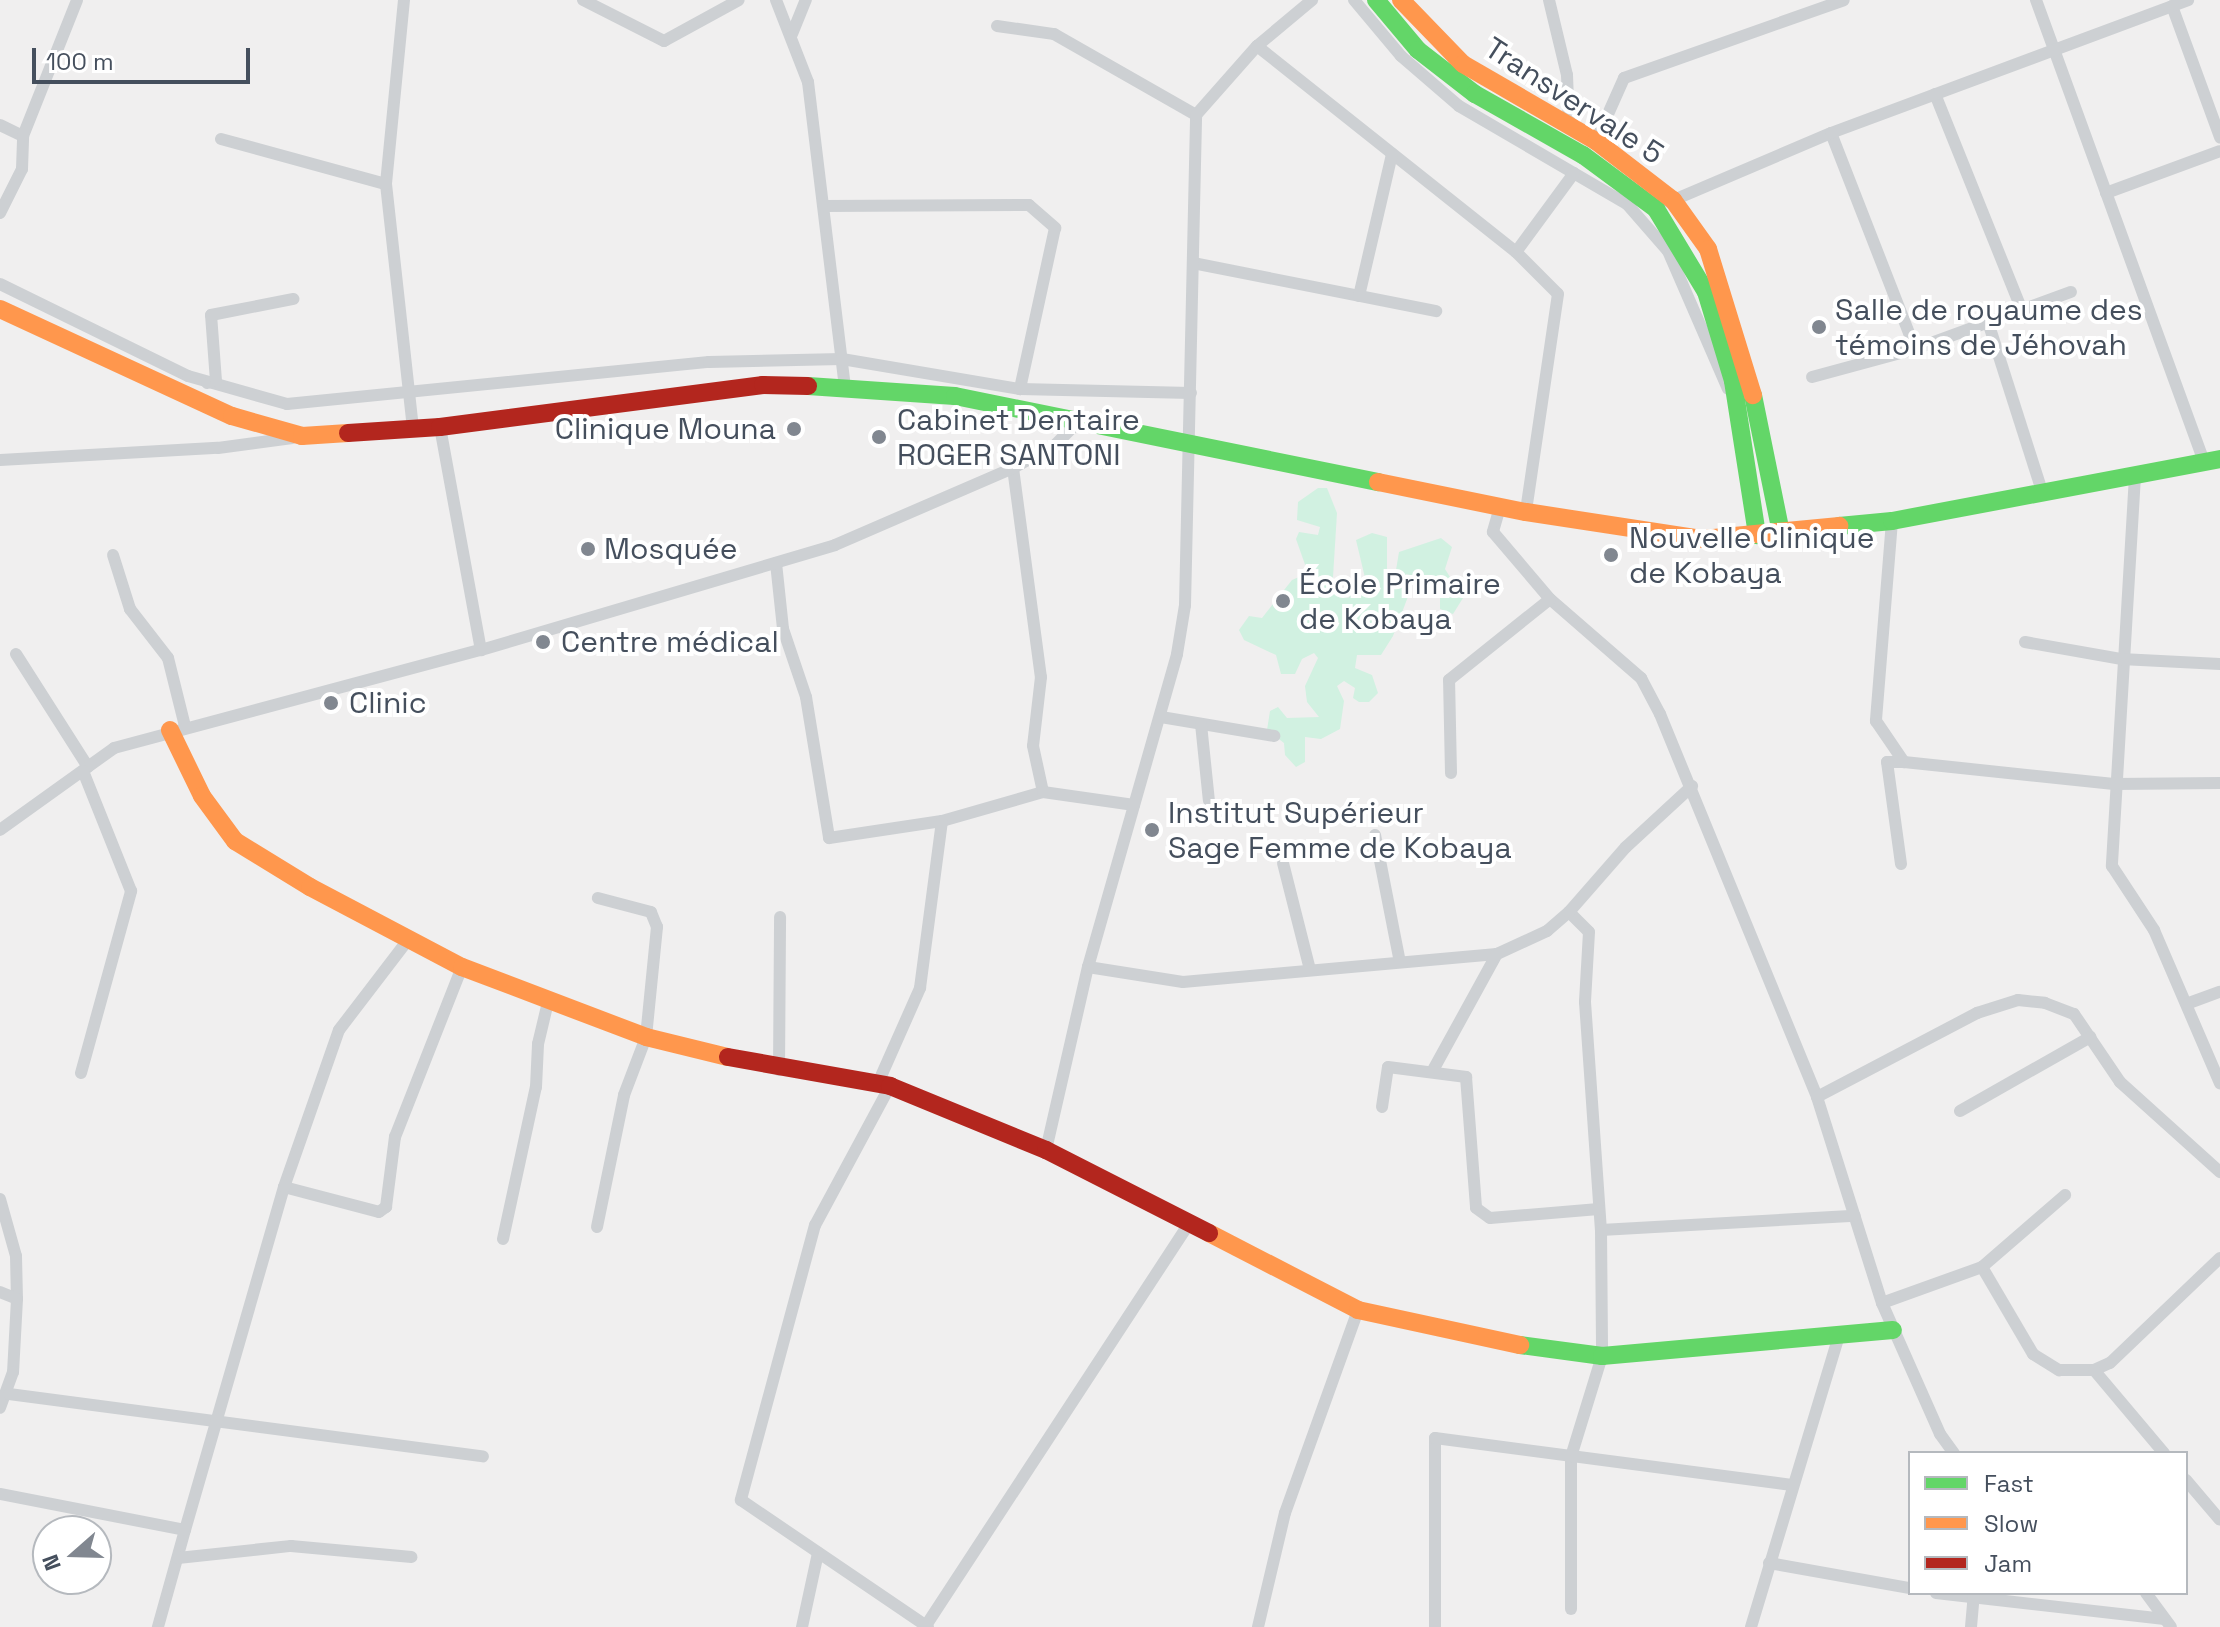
<!DOCTYPE html>
<meta charset="utf-8">
<style>
body{margin:0}
#map{position:relative;width:2220px;height:1627px;overflow:hidden;background:#f0efef;font-family:"Space Grotesk",sans-serif}
div>[style]{position:absolute}
[style*='--x']{left:calc(var(--x)*1px);top:calc(var(--y)*1px);width:calc(var(--w)*1px);rotate:calc(var(--a)*1deg)}
.green>*{inset:0;background:#d1f1e1}
.street>*{height:12px;margin:-6px;padding:0 6px;transform-origin:6px;border-radius:6px;background:#cdd0d3}
.fast>*{height:18px;margin:-9px;padding:0 9px;transform-origin:9px;border-radius:9px;background:#63d668}
.slow>*{height:18px;margin:-9px;padding:0 9px;transform-origin:9px;border-radius:9px;background:#ff974d}
.jam>*{height:18px;margin:-9px;padding:0 9px;transform-origin:9px;border-radius:9px;background:#b3261e}
.dots>*{width:22px;height:22px;translate:-50% -50%;box-sizing:border-box;border:4px solid #fff;border-radius:50%}
span{translate:-50% -50%;white-space:nowrap;text-align:center;line-height:1.15;-webkit-text-stroke:8px #fff;paint-order:stroke}
.street-label{font-size:30px;color:#454f5d}
.poi-label{font-size:30px;color:#454f5d}
.left{translate:0 -50%;text-align:left}
.right{translate:-100% -50%;text-align:right}
.legend{position:absolute;left:1908px;top:1451px;width:280px;height:144px;box-sizing:border-box;background:#fff;border:2px solid #b5b9be;margin:0;padding:10px 14px;list-style:none;font-size:24px;color:#454f5d}
.legend li{display:flex;align-items:center;gap:16px;height:40px}
.legend b{width:40px;border:2px solid #b5b9be}
.north{position:absolute;left:32px;top:1515px;width:80px;height:80px;box-sizing:border-box;background:#fff;border:2px solid #b5b9be;border-radius:50%;rotate:250deg;font-size:22px;font-weight:700;line-height:32px;text-align:center;color:#454f5d}
.north::after{content:'';display:block;margin:auto;width:28px;height:36px;background:#818790;clip-path:polygon(50% 0,100% 100%,50% 72%,0 100%)}
.scale{position:absolute;left:32px;top:48px;width:218px;height:36px;box-sizing:border-box;border:4px solid #454f5d;border-top:0;padding-left:10px;font-size:24px;line-height:28px;white-space:nowrap;color:#454f5d;-webkit-text-stroke:6px #fff;paint-order:stroke}
</style>
<div id="map">
<div class="green">
<i style="clip-path:polygon(1318px 488px,1327px 488px,1337px 513px,1332px 593px,1348px 598px,1366px 582px,1356px 540px,1372px 533px,1387px 537px,1387px 575px,1394px 582px,1399px 552px,1441px 538px,1452px 547px,1445px 569px,1463px 598px,1453px 614px,1440px 609px,1440px 582px,1406px 574px,1409px 594px,1393px 636px,1381px 655px,1357px 655px,1355px 668px,1372px 675px,1378px 693px,1369px 702px,1359px 702px,1353px 698px,1355px 688px,1344px 681px,1337px 686px,1344px 701px,1340px 729px,1321px 739px,1305px 737px,1305px 762px,1296px 767px,1285px 755px,1284px 743px,1267px 730px,1270px 711px,1278px 707px,1287px 718px,1319px 717px,1307px 702px,1305px 686px,1318px 658px,1314px 653px,1302px 659px,1295px 674px,1281px 674px,1276px 655px,1244px 640px,1239px 630px,1249px 616px,1262px 618px,1292px 580px,1308px 573px,1296px 539px,1299px 532px,1318px 535px,1320px 527px,1297px 520px,1298px 502px)"></i>
</div>
<div class="street">
<i style="--x:404;--y:0;--w:185;--a:95.6"></i>
<i style="--x:386;--y:184;--w:246;--a:83.7"></i>
<i style="--x:583;--y:0;--w:91;--a:26.8"></i>
<i style="--x:664;--y:41;--w:85;--a:-28.7"></i>
<i style="--x:776;--y:0;--w:88;--a:68.7"></i>
<i style="--x:808;--y:82;--w:306;--a:83.1"></i>
<i style="--x:1354;--y:0;--w:73;--a:50"></i>
<i style="--x:1401;--y:56;--w:77;--a:40.8"></i>
<i style="--x:1459;--y:106;--w:194;--a:30.3"></i>
<i style="--x:1627;--y:204;--w:62;--a:48.9"></i>
<i style="--x:1668;--y:251;--w:150;--a:66.5"></i>
<i style="--x:1549;--y:0;--w:77;--a:76.5"></i>
<i style="--x:1567;--y:75;--w:53;--a:87.8"></i>
<i style="--x:2036;--y:0;--w:492;--a:70"></i>
<i style="--x:2172;--y:6;--w:140;--a:69.9"></i>
<i style="--x:997;--y:26;--w:58;--a:8"></i>
<i style="--x:1054;--y:34;--w:163;--a:29.7"></i>
<i style="--x:792;--y:34;--w:37;--a:-68"></i>
<i style="--x:1257;--y:46;--w:331;--a:38.5"></i>
<i style="--x:1516;--y:252;--w:59;--a:45"></i>
<i style="--x:1558;--y:294;--w:220;--a:98.4"></i>
<i style="--x:1935;--y:94;--w:233;--a:68.1"></i>
<i style="--x:0;--y:125;--w:25;--a:26"></i>
<i style="--x:1831;--y:133;--w:232;--a:68.7"></i>
<i style="--x:221;--y:139;--w:171;--a:15.3"></i>
<i style="--x:1596;--y:141;--w:69;--a:-66"></i>
<i style="--x:1624;--y:78;--w:233;--a:-19.5"></i>
<i style="--x:2106;--y:193;--w:121;--a:-20.2"></i>
<i style="--x:1669;--y:202;--w:176;--a:-23.1"></i>
<i style="--x:1831;--y:133;--w:381;--a:-20.4"></i>
<i style="--x:824;--y:206;--w:205;--a:-0.3"></i>
<i style="--x:1029;--y:205;--w:35;--a:41"></i>
<i style="--x:1055;--y:228;--w:165;--a:102.3"></i>
<i style="--x:0;--y:213;--w:49;--a:-63.4"></i>
<i style="--x:22;--y:169;--w:33;--a:-88"></i>
<i style="--x:23;--y:136;--w:146;--a:-68.3"></i>
<i style="--x:1516;--y:252;--w:98;--a:-53.7"></i>
<i style="--x:1193;--y:263;--w:248;--a:11.2"></i>
<i style="--x:0;--y:284;--w:209;--a:26.1"></i>
<i style="--x:188;--y:376;--w:103;--a:15.8"></i>
<i style="--x:287;--y:404;--w:424;--a:-5.7"></i>
<i style="--x:709;--y:362;--w:133;--a:-1.3"></i>
<i style="--x:842;--y:359;--w:181;--a:9.6"></i>
<i style="--x:1020;--y:389;--w:171;--a:1.3"></i>
<i style="--x:1359;--y:296;--w:146;--a:-76.9"></i>
<i style="--x:1988;--y:322;--w:181;--a:72.3"></i>
<i style="--x:1812;--y:377;--w:107;--a:-15.2"></i>
<i style="--x:1915;--y:349;--w:166;--a:-20.1"></i>
<i style="--x:207;--y:383;--w:9;--a:-13"></i>
<i style="--x:216;--y:381;--w:66;--a:-94.3"></i>
<i style="--x:211;--y:315;--w:84;--a:-11"></i>
<i style="--x:440;--y:427;--w:227;--a:79.6"></i>
<i style="--x:0;--y:460;--w:218;--a:-3.2"></i>
<i style="--x:218;--y:448;--w:75;--a:-7.7"></i>
<i style="--x:1013;--y:468;--w:211;--a:82.4"></i>
<i style="--x:1041;--y:677;--w:69;--a:96.6"></i>
<i style="--x:1033;--y:746;--w:47;--a:77.7"></i>
<i style="--x:2135;--y:476;--w:391;--a:93.4"></i>
<i style="--x:2112;--y:866;--w:77;--a:56.7"></i>
<i style="--x:2154;--y:930;--w:167;--a:66.7"></i>
<i style="--x:1500;--y:507;--w:26;--a:106"></i>
<i style="--x:1493;--y:532;--w:88;--a:49.6"></i>
<i style="--x:1550;--y:599;--w:121;--a:41"></i>
<i style="--x:1641;--y:678;--w:41;--a:62.2"></i>
<i style="--x:1660;--y:714;--w:414;--a:67.7"></i>
<i style="--x:1817;--y:1097;--w:216;--a:72.5"></i>
<i style="--x:1882;--y:1303;--w:143;--a:66.1"></i>
<i style="--x:1940;--y:1434;--w:24;--a:54"></i>
<i style="--x:1892;--y:521;--w:201;--a:94.6"></i>
<i style="--x:1876;--y:721;--w:50;--a:55.7"></i>
<i style="--x:1904;--y:762;--w:211;--a:6"></i>
<i style="--x:2114;--y:784;--w:106;--a:-0.5"></i>
<i style="--x:113;--y:555;--w:57;--a:72.5"></i>
<i style="--x:130;--y:609;--w:62;--a:52.2"></i>
<i style="--x:168;--y:658;--w:70;--a:76"></i>
<i style="--x:776;--y:563;--w:66;--a:83.9"></i>
<i style="--x:783;--y:629;--w:72;--a:71.3"></i>
<i style="--x:806;--y:697;--w:143;--a:80.7"></i>
<i style="--x:829;--y:838;--w:114;--a:-8.6"></i>
<i style="--x:942;--y:821;--w:105;--a:-16"></i>
<i style="--x:1043;--y:792;--w:92;--a:8.1"></i>
<i style="--x:2025;--y:642;--w:97;--a:10"></i>
<i style="--x:2121;--y:659;--w:99;--a:2.9"></i>
<i style="--x:16;--y:654;--w:134;--a:57.5"></i>
<i style="--x:1161;--y:717;--w:115;--a:9.5"></i>
<i style="--x:1201;--y:724;--w:77;--a:84.1"></i>
<i style="--x:1451;--y:773;--w:93;--a:-91.2"></i>
<i style="--x:1449;--y:680;--w:129;--a:-38.7"></i>
<i style="--x:0;--y:830;--w:140;--a:-35.7"></i>
<i style="--x:114;--y:748;--w:380;--a:-15"></i>
<i style="--x:481;--y:650;--w:369;--a:-16.5"></i>
<i style="--x:835;--y:545;--w:194;--a:-23.4"></i>
<i style="--x:1013;--y:468;--w:48;--a:-28.7"></i>
<i style="--x:1055;--y:445;--w:35;--a:-45"></i>
<i style="--x:1375;--y:835;--w:129;--a:78.9"></i>
<i style="--x:1283;--y:863;--w:110;--a:75.8"></i>
<i style="--x:1901;--y:864;--w:103;--a:-97.8"></i>
<i style="--x:1887;--y:762;--w:17;--a:0"></i>
<i style="--x:1569;--y:912;--w:28;--a:45"></i>
<i style="--x:1589;--y:932;--w:70;--a:93.3"></i>
<i style="--x:1585;--y:1002;--w:229;--a:86"></i>
<i style="--x:1601;--y:1230;--w:126;--a:89.5"></i>
<i style="--x:1602;--y:1356;--w:106;--a:107.1"></i>
<i style="--x:1571;--y:1457;--w:152;--a:90"></i>
<i style="--x:1088;--y:967;--w:96;--a:9"></i>
<i style="--x:1183;--y:982;--w:315;--a:-5.1"></i>
<i style="--x:1497;--y:954;--w:55;--a:-24.7"></i>
<i style="--x:1547;--y:931;--w:29;--a:-41"></i>
<i style="--x:1569;--y:912;--w:86;--a:-48.8"></i>
<i style="--x:1626;--y:847;--w:90;--a:-42.7"></i>
<i style="--x:2189;--y:1003;--w:33;--a:-20"></i>
<i style="--x:779;--y:1070;--w:153;--a:-89.6"></i>
<i style="--x:1432;--y:1072;--w:135;--a:-61.2"></i>
<i style="--x:81;--y:1073;--w:189;--a:-74.6"></i>
<i style="--x:131;--y:891;--w:129;--a:-111.8"></i>
<i style="--x:878;--y:1083;--w:104;--a:-66.1"></i>
<i style="--x:920;--y:988;--w:168;--a:-82.5"></i>
<i style="--x:890;--y:1086;--w:158;--a:118.3"></i>
<i style="--x:815;--y:1225;--w:285;--a:105.1"></i>
<i style="--x:741;--y:1500;--w:226;--a:34.2"></i>
<i style="--x:1817;--y:1097;--w:181;--a:-27.7"></i>
<i style="--x:1977;--y:1013;--w:43;--a:-17.6"></i>
<i style="--x:2018;--y:1000;--w:27;--a:6"></i>
<i style="--x:2045;--y:1003;--w:31;--a:21"></i>
<i style="--x:2074;--y:1014;--w:82;--a:55.9"></i>
<i style="--x:2120;--y:1082;--w:135;--a:42"></i>
<i style="--x:1382;--y:1107;--w:40;--a:-81.5"></i>
<i style="--x:1388;--y:1067;--w:79;--a:7.3"></i>
<i style="--x:1466;--y:1077;--w:131;--a:85.6"></i>
<i style="--x:1476;--y:1208;--w:17;--a:36"></i>
<i style="--x:1490;--y:1218;--w:109;--a:-4.7"></i>
<i style="--x:1960;--y:1111;--w:150;--a:-29.6"></i>
<i style="--x:1046;--y:1150;--w:188;--a:-77.1"></i>
<i style="--x:1088;--y:967;--w:325;--a:-74.1"></i>
<i style="--x:1177;--y:654;--w:50;--a:-80.7"></i>
<i style="--x:1185;--y:605;--w:490;--a:-88.7"></i>
<i style="--x:1196;--y:115;--w:92;--a:-48.5"></i>
<i style="--x:1257;--y:46;--w:72;--a:-39.9"></i>
<i style="--x:284;--y:1187;--w:98;--a:14.7"></i>
<i style="--x:379;--y:1212;--w:9;--a:-36"></i>
<i style="--x:386;--y:1207;--w:71;--a:-82.7"></i>
<i style="--x:395;--y:1137;--w:183;--a:-68.5"></i>
<i style="--x:0;--y:1199;--w:59;--a:74.3"></i>
<i style="--x:16;--y:1256;--w:43;--a:88.7"></i>
<i style="--x:17;--y:1299;--w:73;--a:93.1"></i>
<i style="--x:13;--y:1372;--w:38;--a:110"></i>
<i style="--x:597;--y:1227;--w:135;--a:-78.4"></i>
<i style="--x:624;--y:1095;--w:62;--a:-69.2"></i>
<i style="--x:646;--y:1037;--w:111;--a:-84.3"></i>
<i style="--x:657;--y:927;--w:16;--a:-112"></i>
<i style="--x:651;--y:912;--w:55;--a:-165.2"></i>
<i style="--x:1601;--y:1230;--w:254;--a:-3.2"></i>
<i style="--x:503;--y:1239;--w:156;--a:-77.8"></i>
<i style="--x:536;--y:1087;--w:43;--a:-87.3"></i>
<i style="--x:538;--y:1044;--w:43;--a:-76.6"></i>
<i style="--x:1982;--y:1267;--w:101;--a:59.6"></i>
<i style="--x:2033;--y:1354;--w:31;--a:32"></i>
<i style="--x:2059;--y:1370;--w:35;--a:0"></i>
<i style="--x:2094;--y:1370;--w:17;--a:-24"></i>
<i style="--x:2110;--y:1363;--w:152;--a:-43.7"></i>
<i style="--x:0;--y:1292;--w:18;--a:22"></i>
<i style="--x:1882;--y:1303;--w:106;--a:-19.8"></i>
<i style="--x:1982;--y:1267;--w:110;--a:-40.9"></i>
<i style="--x:2094;--y:1370;--w:109;--a:49.9"></i>
<i style="--x:9;--y:1394;--w:478;--a:7.5"></i>
<i style="--x:2186;--y:1480;--w:52;--a:49.6"></i>
<i style="--x:0;--y:1494;--w:188;--a:11"></i>
<i style="--x:185;--y:1530;--w:101;--a:105.6"></i>
<i style="--x:185;--y:1530;--w:357;--a:-73.9"></i>
<i style="--x:284;--y:1187;--w:166;--a:-70.7"></i>
<i style="--x:339;--y:1030;--w:117;--a:-52.6"></i>
<i style="--x:178;--y:1558;--w:114;--a:-6.1"></i>
<i style="--x:291;--y:1546;--w:121;--a:5.2"></i>
<i style="--x:1769;--y:1563;--w:143;--a:10.1"></i>
<i style="--x:1936;--y:1593;--w:230;--a:6.5"></i>
<i style="--x:2146;--y:1593;--w:42;--a:53.7"></i>
<i style="--x:802;--y:1627;--w:76;--a:-77.8"></i>
<i style="--x:925;--y:1627;--w:480;--a:-56.8"></i>
<i style="--x:1258;--y:1627;--w:117;--a:-76.7"></i>
<i style="--x:1285;--y:1513;--w:216;--a:-70.2"></i>
<i style="--x:1435;--y:1627;--w:189;--a:-90"></i>
<i style="--x:1435;--y:1438;--w:358;--a:7.5"></i>
<i style="--x:1751;--y:1627;--w:301;--a:-73.2"></i>
<i style="--x:1971;--y:1627;--w:33;--a:-85"></i>
</div>
<div class="fast">
<i style="--x:1376;--y:0;--w:65;--a:50"></i>
<i style="--x:1418;--y:50;--w:72;--a:37.7"></i>
<i style="--x:1475;--y:94;--w:124;--a:29.5"></i>
<i style="--x:1583;--y:155;--w:91;--a:36.5"></i>
<i style="--x:1656;--y:209;--w:97;--a:58.9"></i>
<i style="--x:1706;--y:292;--w:93;--a:73.1"></i>
<i style="--x:1733;--y:381;--w:156;--a:81.1"></i>
<i style="--x:808;--y:386;--w:147;--a:3.9"></i>
<i style="--x:955;--y:396;--w:432;--a:11.5"></i>
<i style="--x:1753;--y:395;--w:141;--a:78.5"></i>
<i style="--x:1839;--y:526;--w:53;--a:-5.4"></i>
<i style="--x:1892;--y:521;--w:334;--a:-10.7"></i>
<i style="--x:1520;--y:1345;--w:83;--a:7.6"></i>
<i style="--x:1602;--y:1356;--w:292;--a:-5.1"></i>
</div>
<div class="slow">
<i style="--x:1401;--y:0;--w:89;--a:45.9"></i>
<i style="--x:1463;--y:64;--w:154;--a:30.1"></i>
<i style="--x:1596;--y:141;--w:97;--a:37.5"></i>
<i style="--x:1673;--y:200;--w:60;--a:54.5"></i>
<i style="--x:1708;--y:249;--w:153;--a:72.9"></i>
<i style="--x:0;--y:309;--w:255;--a:24.8"></i>
<i style="--x:232;--y:416;--w:73;--a:15.9"></i>
<i style="--x:302;--y:436;--w:46;--a:-3.7"></i>
<i style="--x:1378;--y:482;--w:151;--a:11.5"></i>
<i style="--x:1526;--y:512;--w:179;--a:8.7"></i>
<i style="--x:1703;--y:539;--w:137;--a:-5.5"></i>
<i style="--x:170;--y:730;--w:73;--a:64.1"></i>
<i style="--x:202;--y:796;--w:56;--a:53.7"></i>
<i style="--x:235;--y:841;--w:88;--a:31.5"></i>
<i style="--x:310;--y:887;--w:172;--a:27.8"></i>
<i style="--x:462;--y:967;--w:197;--a:20.8"></i>
<i style="--x:646;--y:1037;--w:84;--a:13.7"></i>
<i style="--x:1209;--y:1233;--w:168;--a:27.3"></i>
<i style="--x:1358;--y:1310;--w:166;--a:12.2"></i>
</div>
<div class="jam">
<i style="--x:348;--y:433;--w:92;--a:-3.7"></i>
<i style="--x:440;--y:427;--w:326;--a:-7.4"></i>
<i style="--x:763;--y:385;--w:45;--a:1.3"></i>
<i style="--x:728;--y:1057;--w:165;--a:10.1"></i>
<i style="--x:890;--y:1086;--w:169;--a:22.3"></i>
<i style="--x:1046;--y:1150;--w:183;--a:27"></i>
</div>
<div class="dots">
<i style="left:1819px;top:327px;background:#818790"></i>
<i style="left:794px;top:429px;background:#818790"></i>
<i style="left:879px;top:437px;background:#818790"></i>
<i style="left:588px;top:549px;background:#818790"></i>
<i style="left:1611px;top:555px;background:#818790"></i>
<i style="left:1283px;top:601px;background:#818790"></i>
<i style="left:543px;top:642px;background:#818790"></i>
<i style="left:331px;top:703px;background:#818790"></i>
<i style="left:1152px;top:830px;background:#818790"></i>
</div>
<div class="street-label">
<span style="left:1574px;top:101px;rotate:33deg">Transvervale 5</span>
</div>
<div class="poi-label">
<span class="left" style="left:1835px;top:327px">Salle de royaume des<br>témoins de Jéhovah</span>
<span class="left" style="left:897px;top:437px">Cabinet Dentaire<br>ROGER SANTONI</span>
<span class="right" style="left:776px;top:429px">Clinique Mouna</span>
<span class="left" style="left:1629px;top:555px">Nouvelle Clinique<br>de Kobaya</span>
<span class="left" style="left:604px;top:549px">Mosquée</span>
<span class="left" style="left:1299px;top:601px">École Primaire<br>de Kobaya</span>
<span class="left" style="left:561px;top:642px">Centre médical</span>
<span class="left" style="left:349px;top:703px">Clinic</span>
<span class="left" style="left:1168px;top:830px">Institut Supérieur<br>Sage Femme de Kobaya</span>
</div>
<ul class="legend">
<li><b style="height:10px;background:#63d668"></b>Fast</li>
<li><b style="height:10px;background:#ff974d"></b>Slow</li>
<li><b style="height:10px;background:#b3261e"></b>Jam</li>
</ul>
<div class="north">N</div>
<div class="scale">100 m</div>
</div>
